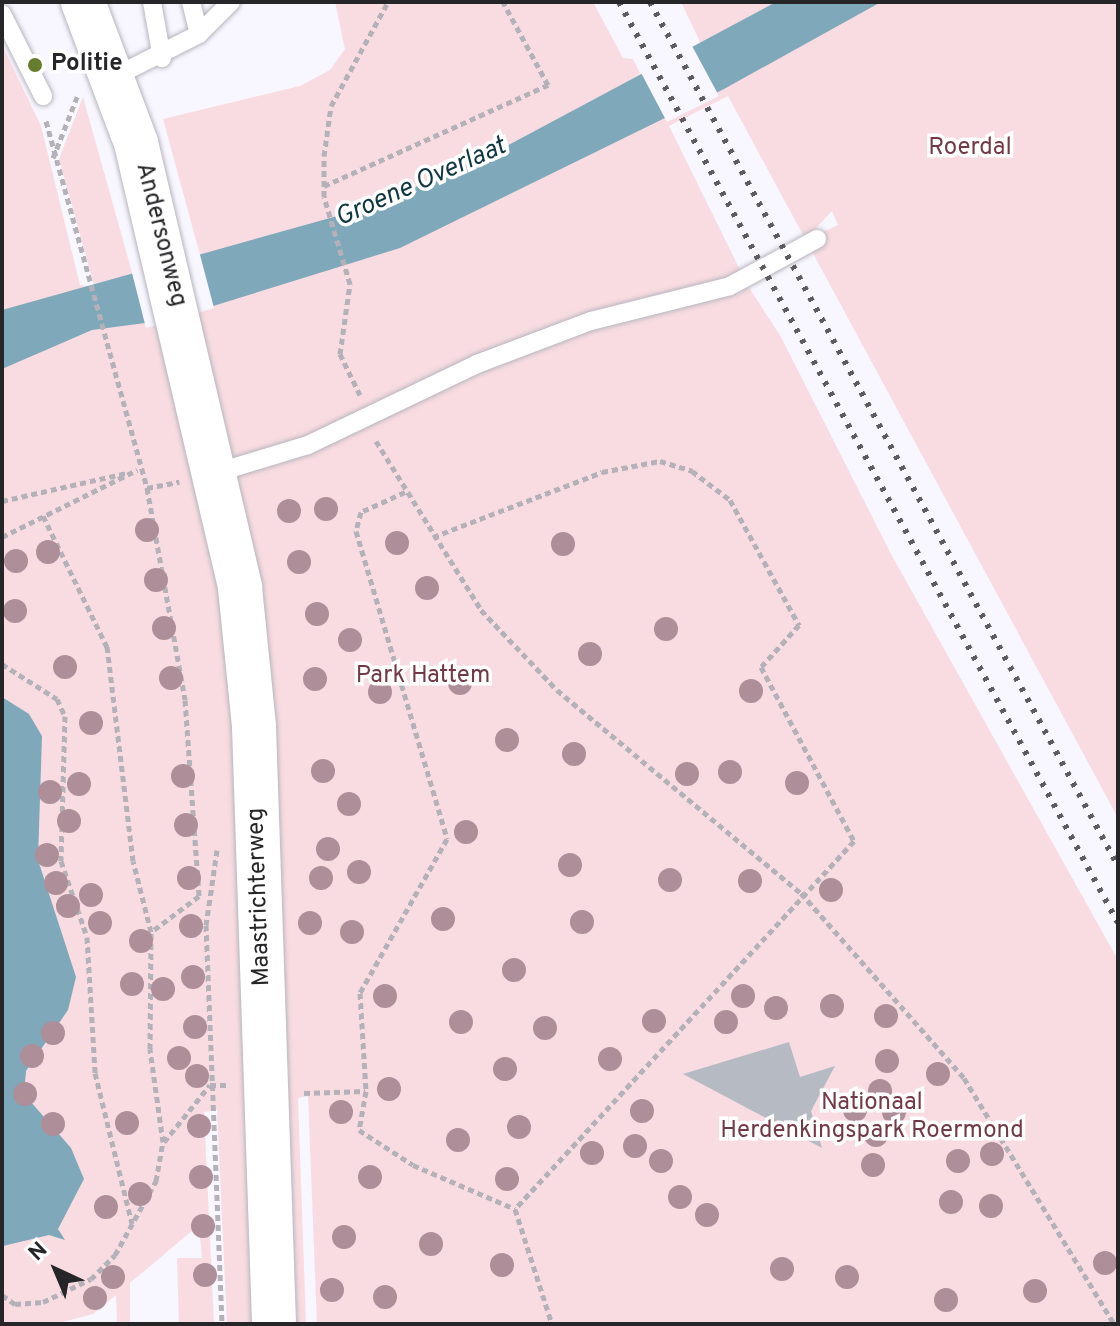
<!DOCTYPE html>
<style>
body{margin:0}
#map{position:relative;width:1120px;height:1326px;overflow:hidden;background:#f8f6fe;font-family:Overpass,sans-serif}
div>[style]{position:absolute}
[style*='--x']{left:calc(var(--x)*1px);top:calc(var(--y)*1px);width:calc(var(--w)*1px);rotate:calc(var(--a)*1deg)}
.green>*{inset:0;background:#f8dce1}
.water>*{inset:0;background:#7fa8ba}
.pier>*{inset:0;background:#f8f6fe}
.building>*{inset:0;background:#b6bac2}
.path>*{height:5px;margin-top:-2.5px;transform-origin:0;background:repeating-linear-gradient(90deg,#b4b2b8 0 6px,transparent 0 10px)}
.roads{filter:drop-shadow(0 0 2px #b7b5be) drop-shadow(0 0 2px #b7b5be)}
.service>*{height:18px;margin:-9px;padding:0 9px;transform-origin:9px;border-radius:9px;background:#fff}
.secondary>*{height:44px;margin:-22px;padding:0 22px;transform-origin:22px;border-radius:22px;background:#fff}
.rail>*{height:6px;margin-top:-3px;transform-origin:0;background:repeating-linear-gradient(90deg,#5c5b60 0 4px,transparent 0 12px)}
.trees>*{width:24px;height:24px;margin:-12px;border-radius:50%;background:#ae8e99}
.dots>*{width:22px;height:22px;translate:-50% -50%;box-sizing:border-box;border:4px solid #fff;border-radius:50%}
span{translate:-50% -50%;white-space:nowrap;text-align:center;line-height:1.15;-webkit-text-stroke:7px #fff;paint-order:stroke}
.poi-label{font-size:24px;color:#262528;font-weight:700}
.left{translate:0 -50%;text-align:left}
.park-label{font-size:24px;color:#723947}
.street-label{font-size:24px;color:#262528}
.water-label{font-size:26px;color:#103644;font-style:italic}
.frame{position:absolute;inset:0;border:4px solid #262528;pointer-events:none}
.north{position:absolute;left:16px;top:1230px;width:80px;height:80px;-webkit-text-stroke:6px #fff;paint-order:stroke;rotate:316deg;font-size:22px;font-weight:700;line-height:32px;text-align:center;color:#262528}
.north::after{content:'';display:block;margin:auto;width:28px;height:36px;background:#262528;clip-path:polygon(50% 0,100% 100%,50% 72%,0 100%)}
</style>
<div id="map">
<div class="green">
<i style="clip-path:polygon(evenodd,335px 2px,593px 2px,623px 58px,633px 59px,640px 73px,634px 77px,701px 44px,681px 2px,1118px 2px,1118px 818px,728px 96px,669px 126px,747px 284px,733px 299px,748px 286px,781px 337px,891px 554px,1118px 960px,1118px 1324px,317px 1324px,308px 1096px,298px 1098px,306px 1324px,227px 1324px,217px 1110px,204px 1112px,214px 1324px,179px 1324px,177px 1258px,202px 1258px,199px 1225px,130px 1283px,130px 1324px,117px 1324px,116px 1295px,93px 1314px,55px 1324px,2px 1324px,2px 45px,41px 126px,80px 285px,95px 288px,59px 159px,83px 97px,133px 276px,200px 255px,163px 119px,300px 86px,330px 70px,345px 49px,335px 2px,832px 211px,838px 225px,808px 239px,807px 238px,832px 211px)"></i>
</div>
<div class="water">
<i style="clip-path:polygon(776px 2px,881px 2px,724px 89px,400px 248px,168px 320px,92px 330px,2px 369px,2px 310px,373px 206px,503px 148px)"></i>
<i style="clip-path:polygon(2px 697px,29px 714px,42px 736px,38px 860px,76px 977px,68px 1010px,26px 1071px,24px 1094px,71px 1148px,84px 1179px,58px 1229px,65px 1240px,49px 1235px,3px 1246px)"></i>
</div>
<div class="pier">
<i style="clip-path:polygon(691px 44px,719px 96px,667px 122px,639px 69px)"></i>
<i style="clip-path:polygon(199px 251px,214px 308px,146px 328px,132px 273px)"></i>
</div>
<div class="building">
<i style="clip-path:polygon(789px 1042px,800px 1077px,835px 1066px,811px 1111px,822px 1148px,683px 1074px)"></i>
</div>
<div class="path">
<i style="--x:46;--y:121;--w:381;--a:74.6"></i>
<i style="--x:147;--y:488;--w:215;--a:79.8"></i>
<i style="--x:185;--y:700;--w:196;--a:85.9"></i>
<i style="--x:199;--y:896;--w:60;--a:143.1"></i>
<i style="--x:53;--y:158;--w:66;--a:-68.5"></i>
<i style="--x:324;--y:186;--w:246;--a:-24.3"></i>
<i style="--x:548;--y:85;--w:94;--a:-118.5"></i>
<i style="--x:360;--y:395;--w:46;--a:-116"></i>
<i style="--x:340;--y:354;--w:71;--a:-81.9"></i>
<i style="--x:350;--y:284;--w:91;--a:-106.6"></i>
<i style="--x:324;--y:197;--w:41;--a:-90"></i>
<i style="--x:324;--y:156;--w:50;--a:-82"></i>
<i style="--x:331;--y:106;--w:119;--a:-61.3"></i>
<i style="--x:376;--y:441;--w:199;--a:58.1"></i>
<i style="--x:481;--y:610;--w:110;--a:46.5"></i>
<i style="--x:557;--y:690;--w:317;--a:39.8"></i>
<i style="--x:801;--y:893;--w:247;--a:48.6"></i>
<i style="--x:964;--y:1078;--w:288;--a:58.6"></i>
<i style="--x:147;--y:488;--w:33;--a:-11"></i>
<i style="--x:405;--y:492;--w:48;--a:155.6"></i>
<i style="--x:361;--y:512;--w:20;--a:105"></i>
<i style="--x:356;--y:531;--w:321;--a:73.5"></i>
<i style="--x:447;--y:839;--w:177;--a:119.5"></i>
<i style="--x:360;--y:993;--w:98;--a:86.5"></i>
<i style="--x:366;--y:1091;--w:40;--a:100"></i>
<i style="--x:359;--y:1130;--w:64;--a:32.9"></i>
<i style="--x:413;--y:1165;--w:111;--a:23.3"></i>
<i style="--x:2;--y:501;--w:127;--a:-12.7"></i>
<i style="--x:2;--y:537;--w:151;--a:-26.4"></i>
<i style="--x:433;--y:537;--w:181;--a:-21"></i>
<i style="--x:602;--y:472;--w:59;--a:-10.7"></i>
<i style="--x:660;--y:461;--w:34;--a:17"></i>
<i style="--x:692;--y:471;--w:48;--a:37.3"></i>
<i style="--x:730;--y:500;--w:143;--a:61.1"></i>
<i style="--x:799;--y:625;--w:57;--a:132.1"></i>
<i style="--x:761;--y:667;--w:197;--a:61.9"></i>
<i style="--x:854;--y:841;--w:500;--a:132.65"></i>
<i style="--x:2;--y:664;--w:65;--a:32.5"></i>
<i style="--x:57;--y:699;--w:19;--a:65"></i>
<i style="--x:65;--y:716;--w:145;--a:91.6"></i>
<i style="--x:61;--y:861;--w:80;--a:71.1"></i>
<i style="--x:87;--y:937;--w:136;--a:86.6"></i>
<i style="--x:95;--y:1073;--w:155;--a:76.2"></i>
<i style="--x:217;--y:850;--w:76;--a:98.3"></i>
<i style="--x:206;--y:925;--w:399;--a:87.7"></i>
<i style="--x:304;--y:1093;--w:61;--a:-1.9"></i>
<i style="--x:164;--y:1142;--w:73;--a:-51.1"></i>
<i style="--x:210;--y:1085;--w:20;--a:0"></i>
<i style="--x:515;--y:1209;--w:121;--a:72.2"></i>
<i style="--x:2;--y:1295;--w:16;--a:35"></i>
<i style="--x:15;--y:1304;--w:28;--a:-4"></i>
<i style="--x:43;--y:1302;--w:53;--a:-25.6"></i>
<i style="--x:91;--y:1279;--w:34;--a:-45"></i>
<i style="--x:115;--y:1255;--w:85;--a:-61"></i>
<i style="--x:156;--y:1181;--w:40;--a:-80"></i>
<i style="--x:163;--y:1142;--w:94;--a:-98"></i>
<i style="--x:150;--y:1049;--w:117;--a:-89.5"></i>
<i style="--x:151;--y:932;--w:73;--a:-104.2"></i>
<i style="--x:133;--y:861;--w:216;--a:-96.9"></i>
<i style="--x:107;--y:647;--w:146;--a:-116"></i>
</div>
<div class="roads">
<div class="service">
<i style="--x:152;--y:2;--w:57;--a:79.9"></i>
<i style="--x:2;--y:14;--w:92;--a:63.4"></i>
<i style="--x:199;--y:34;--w:45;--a:-45"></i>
<i style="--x:114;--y:77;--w:95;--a:-26.8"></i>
<i style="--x:199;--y:34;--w:33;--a:-104"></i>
<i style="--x:219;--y:472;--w:93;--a:-16.9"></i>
<i style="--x:308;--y:445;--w:187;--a:-25.6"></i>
<i style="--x:477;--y:364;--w:122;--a:-20.7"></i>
<i style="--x:591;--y:321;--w:143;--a:-14.1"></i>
<i style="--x:730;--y:286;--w:99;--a:-28.4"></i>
</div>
<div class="secondary">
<i style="--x:83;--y:2;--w:151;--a:69.4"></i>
<i style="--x:136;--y:143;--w:457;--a:76.8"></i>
<i style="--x:240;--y:588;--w:140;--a:84.2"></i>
<i style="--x:254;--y:727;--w:597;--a:88.08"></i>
</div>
</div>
<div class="rail">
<i style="--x:619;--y:2;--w:1047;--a:61.55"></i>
<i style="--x:650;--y:2;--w:983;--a:61.56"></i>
</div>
<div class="trees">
<i style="left:326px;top:509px"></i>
<i style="left:289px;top:511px"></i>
<i style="left:147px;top:530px"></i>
<i style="left:397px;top:543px"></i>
<i style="left:563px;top:544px"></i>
<i style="left:48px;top:552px"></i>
<i style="left:16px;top:561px"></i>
<i style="left:299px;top:562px"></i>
<i style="left:156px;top:580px"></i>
<i style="left:427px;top:588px"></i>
<i style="left:15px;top:611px"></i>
<i style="left:317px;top:614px"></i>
<i style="left:164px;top:628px"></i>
<i style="left:666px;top:629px"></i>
<i style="left:350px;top:640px"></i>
<i style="left:590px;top:654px"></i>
<i style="left:65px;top:667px"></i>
<i style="left:171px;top:678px"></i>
<i style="left:315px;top:679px"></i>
<i style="left:460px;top:683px"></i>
<i style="left:751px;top:691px"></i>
<i style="left:380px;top:692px"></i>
<i style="left:91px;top:723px"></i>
<i style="left:507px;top:740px"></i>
<i style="left:574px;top:754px"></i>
<i style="left:323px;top:771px"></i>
<i style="left:730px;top:772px"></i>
<i style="left:687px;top:774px"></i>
<i style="left:183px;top:776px"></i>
<i style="left:797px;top:783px"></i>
<i style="left:79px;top:784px"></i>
<i style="left:50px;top:792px"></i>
<i style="left:349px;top:804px"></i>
<i style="left:69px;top:821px"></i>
<i style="left:186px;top:825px"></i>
<i style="left:466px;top:832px"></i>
<i style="left:328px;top:849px"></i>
<i style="left:47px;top:855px"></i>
<i style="left:570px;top:865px"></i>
<i style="left:359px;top:872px"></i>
<i style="left:189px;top:878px"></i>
<i style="left:321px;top:878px"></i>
<i style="left:670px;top:880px"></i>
<i style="left:750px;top:881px"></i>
<i style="left:56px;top:883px"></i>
<i style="left:831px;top:890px"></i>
<i style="left:91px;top:895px"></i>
<i style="left:68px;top:906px"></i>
<i style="left:443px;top:919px"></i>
<i style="left:582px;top:922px"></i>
<i style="left:100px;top:923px"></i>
<i style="left:310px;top:923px"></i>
<i style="left:191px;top:926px"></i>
<i style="left:352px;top:932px"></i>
<i style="left:141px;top:941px"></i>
<i style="left:514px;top:970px"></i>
<i style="left:193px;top:977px"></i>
<i style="left:132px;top:984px"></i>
<i style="left:163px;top:989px"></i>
<i style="left:385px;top:996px"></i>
<i style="left:743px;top:996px"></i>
<i style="left:832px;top:1006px"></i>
<i style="left:776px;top:1008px"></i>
<i style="left:886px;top:1016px"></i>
<i style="left:654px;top:1021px"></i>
<i style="left:461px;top:1022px"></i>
<i style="left:726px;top:1022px"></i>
<i style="left:195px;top:1027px"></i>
<i style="left:545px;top:1028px"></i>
<i style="left:53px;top:1033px"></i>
<i style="left:32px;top:1056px"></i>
<i style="left:179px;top:1058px"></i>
<i style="left:610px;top:1059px"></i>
<i style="left:887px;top:1061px"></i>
<i style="left:505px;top:1069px"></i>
<i style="left:938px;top:1074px"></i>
<i style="left:197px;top:1076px"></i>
<i style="left:389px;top:1089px"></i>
<i style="left:880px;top:1091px"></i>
<i style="left:25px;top:1094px"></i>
<i style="left:855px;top:1110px"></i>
<i style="left:642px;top:1111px"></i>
<i style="left:341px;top:1112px"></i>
<i style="left:894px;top:1112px"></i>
<i style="left:127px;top:1123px"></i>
<i style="left:53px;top:1124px"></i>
<i style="left:199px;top:1126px"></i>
<i style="left:519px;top:1127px"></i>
<i style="left:876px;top:1135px"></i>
<i style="left:458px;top:1140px"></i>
<i style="left:635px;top:1146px"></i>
<i style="left:592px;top:1153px"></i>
<i style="left:992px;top:1154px"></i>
<i style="left:661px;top:1161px"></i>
<i style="left:958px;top:1161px"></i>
<i style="left:873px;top:1165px"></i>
<i style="left:201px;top:1177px"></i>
<i style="left:370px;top:1177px"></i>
<i style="left:507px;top:1179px"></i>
<i style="left:140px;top:1194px"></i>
<i style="left:680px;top:1197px"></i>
<i style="left:951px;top:1202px"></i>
<i style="left:991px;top:1206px"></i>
<i style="left:106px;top:1207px"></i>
<i style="left:707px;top:1215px"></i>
<i style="left:203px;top:1226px"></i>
<i style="left:344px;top:1237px"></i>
<i style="left:431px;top:1244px"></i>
<i style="left:1105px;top:1263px"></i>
<i style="left:502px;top:1265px"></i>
<i style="left:782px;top:1269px"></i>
<i style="left:205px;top:1275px"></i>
<i style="left:113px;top:1277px"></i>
<i style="left:847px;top:1277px"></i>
<i style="left:332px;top:1290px"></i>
<i style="left:1035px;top:1291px"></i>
<i style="left:385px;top:1297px"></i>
<i style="left:95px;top:1298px"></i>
<i style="left:946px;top:1300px"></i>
</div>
<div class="dots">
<i style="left:35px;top:65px;background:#677c2d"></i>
</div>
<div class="poi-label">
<span class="left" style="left:51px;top:65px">Politie</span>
</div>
<div class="park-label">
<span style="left:970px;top:149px">Roerdal</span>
<span style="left:423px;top:677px">Park Hattem</span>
<span style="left:872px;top:1118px">Nationaal<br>Herdenkingspark Roermond</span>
</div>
<div class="street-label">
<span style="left:160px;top:235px;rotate:76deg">Andersonweg</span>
<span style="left:260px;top:897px;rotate:-92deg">Maastrichterweg</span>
</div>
<div class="water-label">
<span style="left:421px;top:183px;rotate:-24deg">Groene Overlaat</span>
</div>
<div class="frame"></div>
<div class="north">N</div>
</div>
